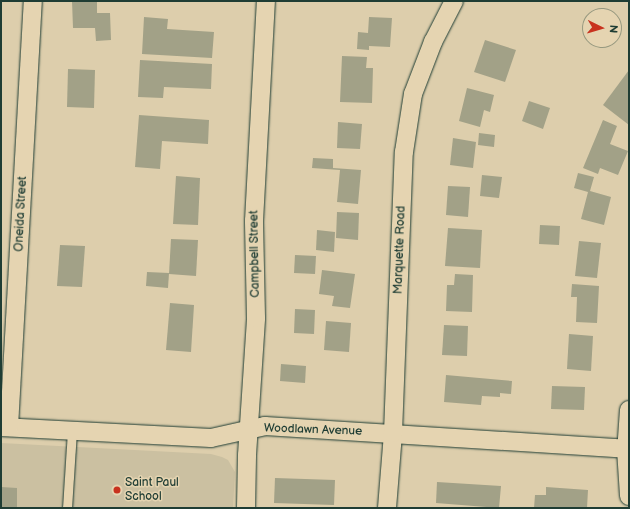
<!DOCTYPE html>
<style>
body{margin:0}
#map{position:relative;width:630px;height:509px;overflow:hidden;background:#ddceac;font-family:"Balsamiq Sans",sans-serif}
div>[style]{position:absolute}
[style*='--x']{left:calc(var(--x)*1px);top:calc(var(--y)*1px);width:calc(var(--w)*1px);rotate:calc(var(--a)*1deg)}
.built>*{inset:0;background:#cbc0a1}
.building>*{inset:0;background:#a2a187}
.roads{filter:drop-shadow(0 0 1px #1f3d34) drop-shadow(0 0 1px #1f3d34)}
.service>*{height:9px;margin:-4.5px;padding:0 4.5px;transform-origin:4.5px;border-radius:4.5px;background:#e5d4b1}
.minor>*{height:18px;margin:-9px;padding:0 9px;transform-origin:9px;border-radius:9px;background:#e5d4b1}
.dots>*{width:11px;height:11px;translate:-50% -50%;box-sizing:border-box;border:2px solid #e5d4b1;border-radius:50%}
span{translate:-50% -50%;white-space:nowrap;text-align:center;line-height:1.15;-webkit-text-stroke:3px #e5d4b1;paint-order:stroke}
.street-label{font-size:12px;color:#1f3d34}
.poi-label{font-size:12px;color:#1f3d34}
.left{translate:0 -50%;text-align:left}
.frame{position:absolute;inset:0;border:2px solid #1f3d34;pointer-events:none}
.north{position:absolute;left:582px;top:8px;width:40px;height:40px;box-sizing:border-box;background:#e5d4b1;border:1px solid #96987f;border-radius:50%;rotate:95deg;font-size:11px;font-weight:700;line-height:16px;text-align:center;color:#1f3d34}
.north::after{content:'';display:block;margin:auto;width:14px;height:18px;background:#c8321e;clip-path:polygon(50% 0,100% 100%,50% 72%,0 100%)}
</style>
<div id="map">
<div class="built">
<i style="clip-path:polygon(1px 443px,211px 454px,222px 457px,228px 460px,235px 472px,233px 508px,1px 508px)"></i>
</div>
<div class="building">
<i style="clip-path:polygon(72px 1px,97px 1px,97px 13px,110px 13px,111px 40px,96px 41px,95px 28px,73px 28px)"></i>
<i style="clip-path:polygon(144px 17px,168px 19px,167px 29px,214px 32px,212px 58px,142px 54px)"></i>
<i style="clip-path:polygon(369px 17px,392px 18px,390px 47px,369px 46px,369px 50px,357px 49px,358px 32px,368px 33px)"></i>
<i style="clip-path:polygon(485px 40px,516px 50px,505px 82px,474px 72px)"></i>
<i style="clip-path:polygon(342px 56px,367px 57px,366px 68px,373px 68px,372px 103px,340px 102px)"></i>
<i style="clip-path:polygon(140px 60px,212px 64px,211px 89px,164px 87px,163px 98px,138px 97px)"></i>
<i style="clip-path:polygon(68px 69px,95px 70px,94px 108px,67px 107px)"></i>
<i style="clip-path:polygon(629px 70px,629px 125px,603px 105px)"></i>
<i style="clip-path:polygon(467px 88px,494px 95px,490px 112px,484px 110px,480px 127px,459px 121px)"></i>
<i style="clip-path:polygon(529px 101px,550px 108px,543px 129px,522px 121px)"></i>
<i style="clip-path:polygon(139px 115px,209px 120px,208px 144px,162px 141px,160px 169px,135px 167px)"></i>
<i style="clip-path:polygon(603px 120px,617px 126px,610px 144px,628px 151px,618px 175px,600px 168px,598px 174px,583px 168px)"></i>
<i style="clip-path:polygon(338px 122px,362px 124px,360px 149px,337px 148px)"></i>
<i style="clip-path:polygon(479px 133px,495px 135px,494px 147px,478px 145px)"></i>
<i style="clip-path:polygon(453px 138px,476px 142px,473px 168px,450px 165px)"></i>
<i style="clip-path:polygon(313px 158px,333px 159px,333px 168px,361px 170px,358px 204px,337px 202px,340px 170px,312px 168px)"></i>
<i style="clip-path:polygon(578px 173px,594px 177px,590px 191px,611px 197px,604px 225px,581px 219px,588px 192px,574px 188px)"></i>
<i style="clip-path:polygon(482px 175px,502px 177px,499px 198px,480px 196px)"></i>
<i style="clip-path:polygon(176px 176px,200px 178px,198px 225px,173px 224px)"></i>
<i style="clip-path:polygon(448px 186px,470px 187px,468px 217px,446px 215px)"></i>
<i style="clip-path:polygon(337px 212px,359px 213px,358px 240px,336px 238px)"></i>
<i style="clip-path:polygon(540px 225px,560px 226px,559px 245px,539px 244px)"></i>
<i style="clip-path:polygon(448px 228px,482px 230px,480px 268px,445px 266px)"></i>
<i style="clip-path:polygon(317px 230px,335px 232px,334px 252px,316px 250px)"></i>
<i style="clip-path:polygon(171px 239px,198px 240px,196px 276px,169px 274px)"></i>
<i style="clip-path:polygon(579px 241px,601px 243px,597px 278px,575px 276px)"></i>
<i style="clip-path:polygon(60px 245px,85px 246px,82px 287px,57px 286px)"></i>
<i style="clip-path:polygon(295px 255px,316px 256px,315px 274px,294px 273px)"></i>
<i style="clip-path:polygon(322px 270px,355px 274px,350px 308px,332px 306px,334px 296px,319px 294px)"></i>
<i style="clip-path:polygon(147px 272px,169px 273px,168px 288px,146px 286px)"></i>
<i style="clip-path:polygon(455px 274px,473px 275px,472px 312px,446px 311px,447px 285px,454px 285px)"></i>
<i style="clip-path:polygon(572px 284px,599px 286px,597px 323px,576px 322px,577px 297px,571px 297px)"></i>
<i style="clip-path:polygon(170px 303px,194px 305px,191px 352px,166px 350px)"></i>
<i style="clip-path:polygon(295px 309px,315px 310px,314px 334px,294px 333px)"></i>
<i style="clip-path:polygon(326px 321px,351px 323px,349px 352px,324px 350px)"></i>
<i style="clip-path:polygon(444px 325px,468px 326px,467px 356px,442px 355px)"></i>
<i style="clip-path:polygon(569px 334px,593px 336px,591px 371px,567px 369px)"></i>
<i style="clip-path:polygon(281px 364px,306px 366px,305px 383px,280px 381px)"></i>
<i style="clip-path:polygon(446px 375px,512px 381px,511px 394px,500px 393px,500px 397px,482px 396px,481px 405px,444px 402px)"></i>
<i style="clip-path:polygon(552px 386px,585px 387px,584px 410px,551px 409px)"></i>
<i style="clip-path:polygon(275px 478px,335px 480px,334px 505px,274px 503px)"></i>
<i style="clip-path:polygon(437px 482px,501px 486px,499px 508px,436px 503px)"></i>
<i style="clip-path:polygon(1px 487px,17px 488px,17px 508px,1px 508px)"></i>
<i style="clip-path:polygon(546px 487px,588px 490px,587px 508px,534px 508px,535px 495px,546px 495px)"></i>
</div>
<div class="roads">
<div class="service">
<i style="--x:67;--y:508;--w:77;--a:-86.3"></i>
</div>
<div class="minor">
<i style="--x:629;--y:410;--w:39;--a:94"></i>
<i style="--x:626;--y:449;--w:47;--a:86.3"></i>
<i style="--x:1;--y:427;--w:210;--a:3"></i>
<i style="--x:211;--y:438;--w:55;--a:-12.5"></i>
<i style="--x:265;--y:426;--w:362;--a:3.6"></i>
<i style="--x:9;--y:427;--w:427;--a:-86.8"></i>
<i style="--x:246;--y:508;--w:53;--a:-88.9"></i>
<i style="--x:247;--y:455;--w:137;--a:-86.2"></i>
<i style="--x:256;--y:318;--w:97;--a:-91.2"></i>
<i style="--x:254;--y:221;--w:220;--a:-86.9"></i>
<i style="--x:387;--y:508;--w:75;--a:-85.4"></i>
<i style="--x:393;--y:433;--w:281;--a:-87.8"></i>
<i style="--x:404;--y:152;--w:59;--a:-81.2"></i>
<i style="--x:413;--y:94;--w:56;--a:-69"></i>
<i style="--x:433;--y:42;--w:46;--a:-62.9"></i>
</div>
</div>
<div class="dots">
<i style="left:117px;top:490px;background:#c8321e"></i>
</div>
<div class="street-label">
<span style="left:21px;top:214px;rotate:-87deg">Oneida Street</span>
<span style="left:400px;top:250px;rotate:-88deg">Marquette Road</span>
<span style="left:255px;top:254px;rotate:-91deg">Campbell Street</span>
<span style="left:313px;top:430px;rotate:2deg">Woodlawn Avenue</span>
</div>
<div class="poi-label">
<span class="left" style="left:125px;top:490px">Saint Paul<br>School</span>
</div>
<div class="frame"></div>
<div class="north">N</div>
</div>
